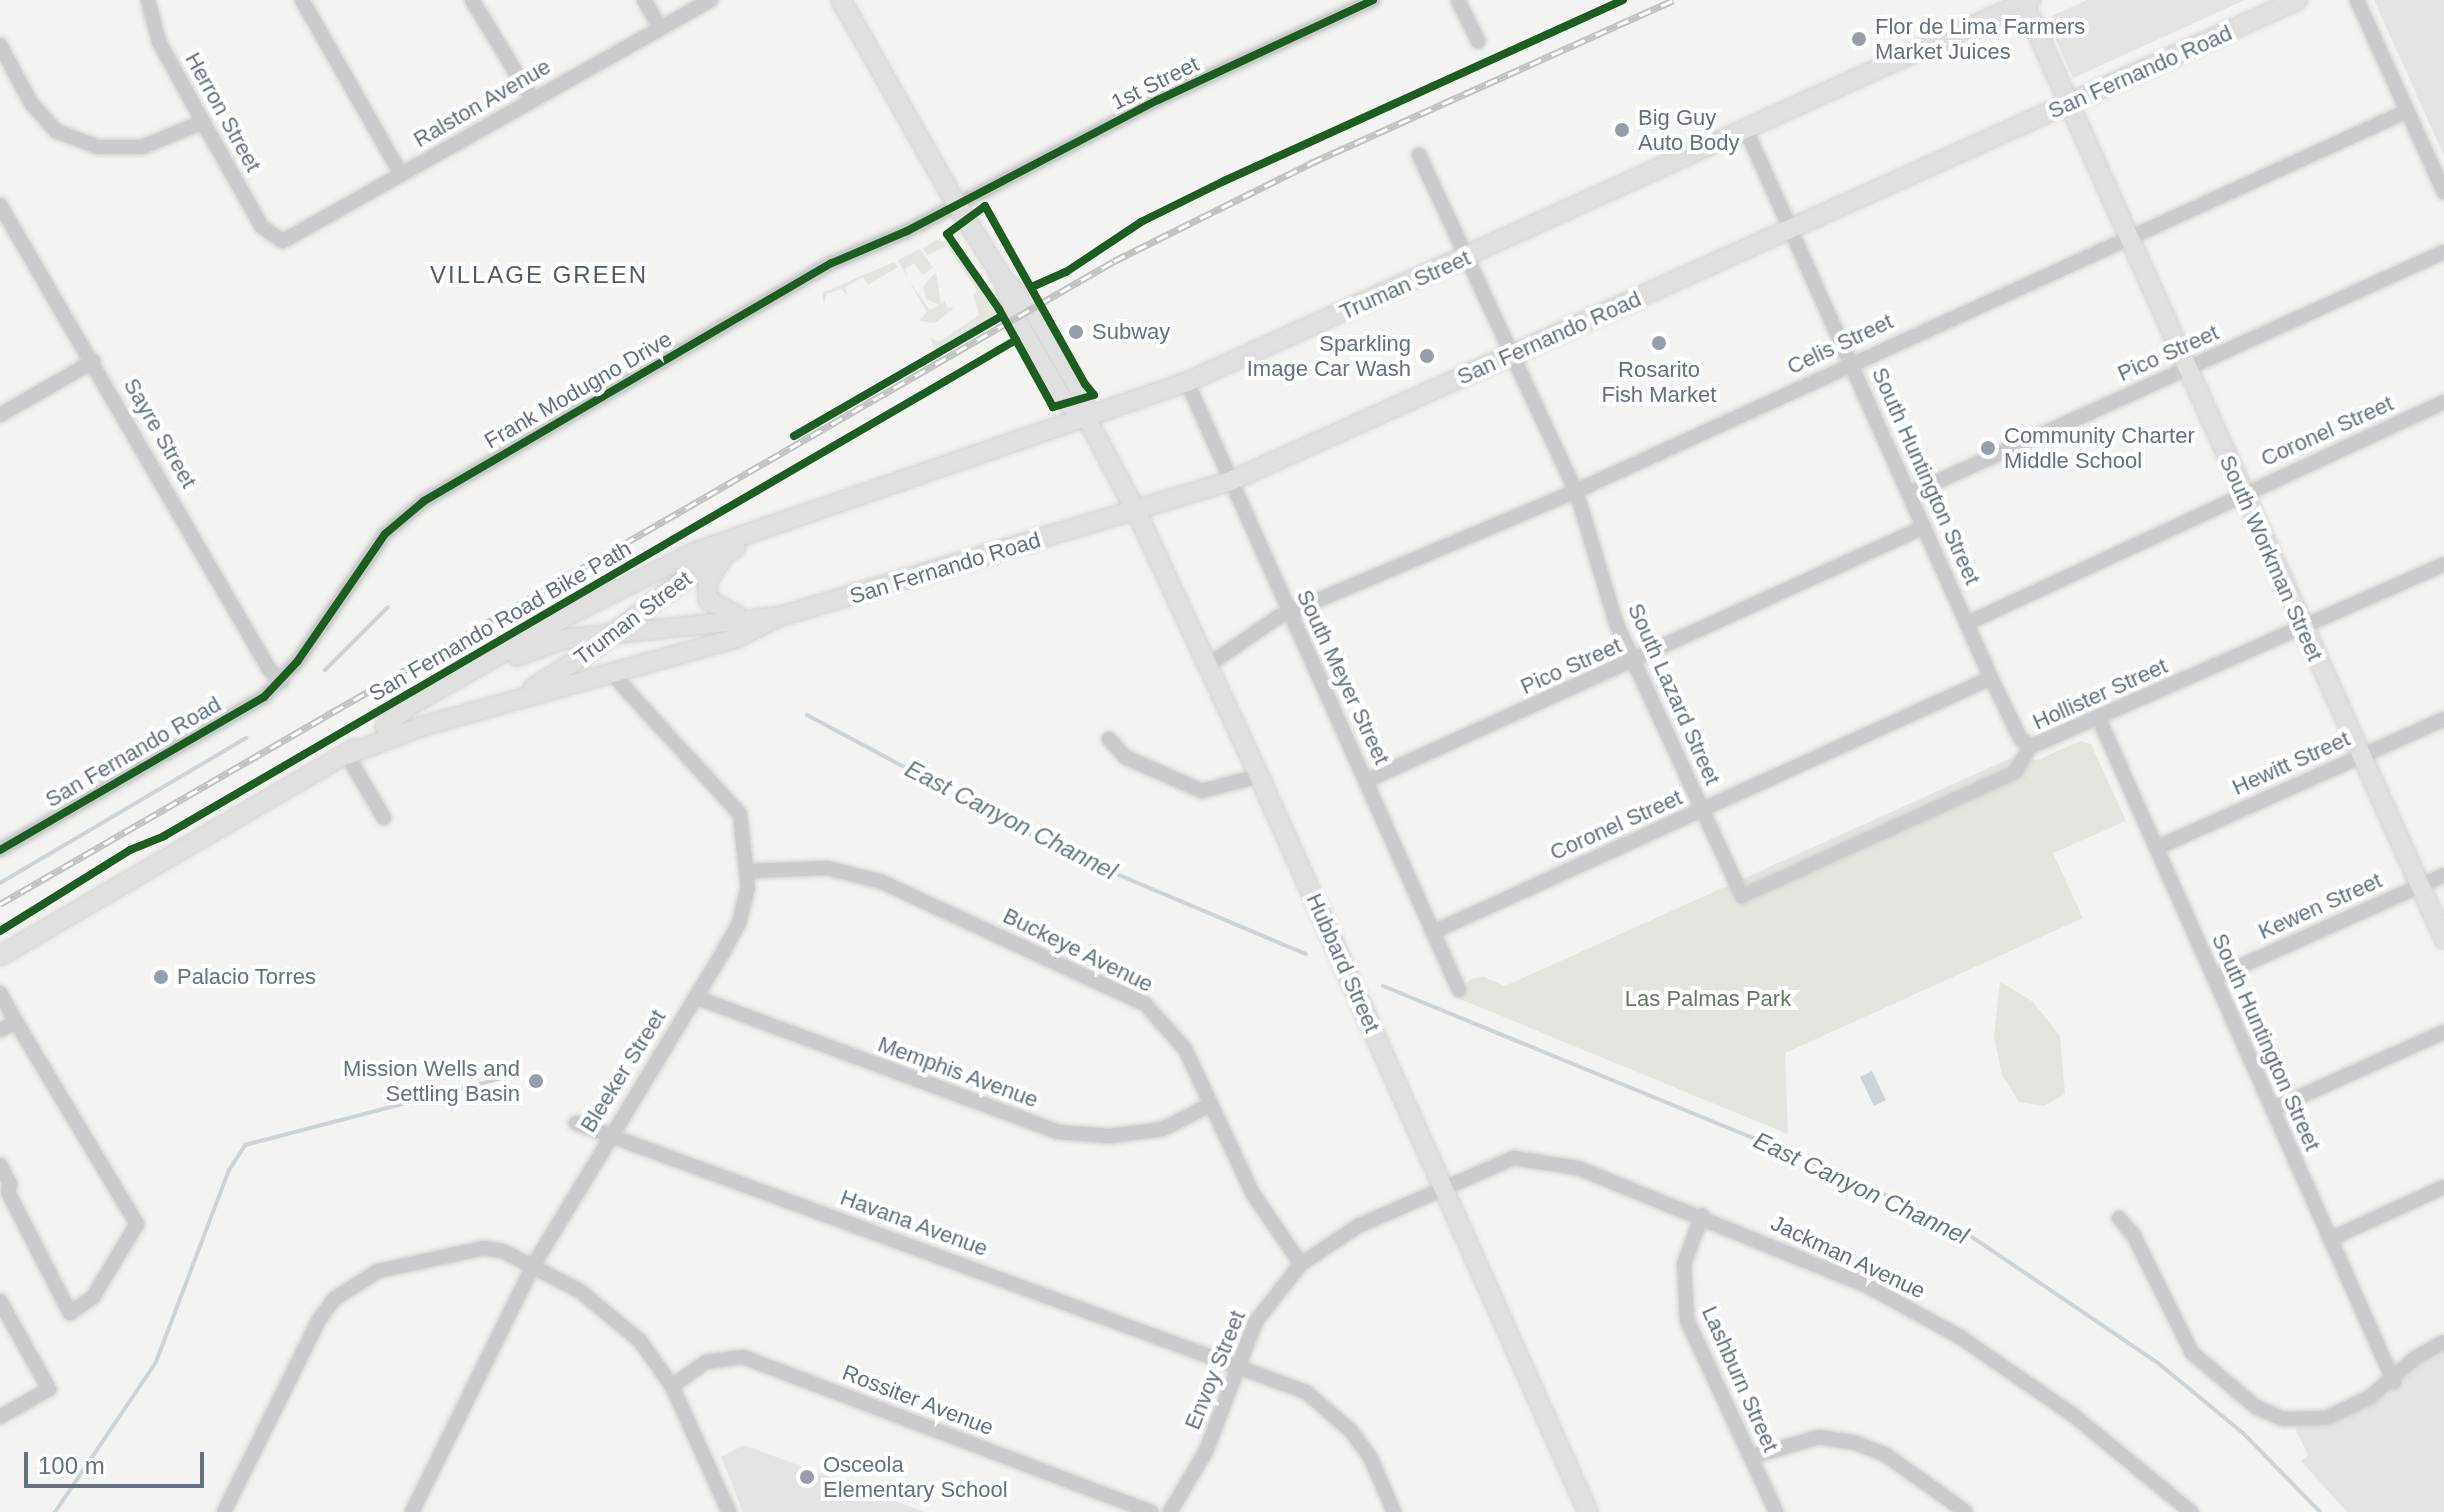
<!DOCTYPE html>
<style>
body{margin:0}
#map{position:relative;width:2444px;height:1512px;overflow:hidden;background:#f3f3f1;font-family:Helvetica,sans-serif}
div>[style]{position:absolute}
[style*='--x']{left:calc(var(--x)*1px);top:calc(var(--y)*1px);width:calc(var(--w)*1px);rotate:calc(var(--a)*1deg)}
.built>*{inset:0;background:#e3e5e4}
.green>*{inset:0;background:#e2e6df}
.water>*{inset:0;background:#ccd4d7}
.stream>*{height:4px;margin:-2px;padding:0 2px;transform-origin:2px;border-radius:2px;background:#ccd4d7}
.roads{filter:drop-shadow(0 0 2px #d0d1d0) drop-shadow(0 0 2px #d0d1d0)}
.minor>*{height:14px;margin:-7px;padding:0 7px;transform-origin:7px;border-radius:7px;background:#cacbcc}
.major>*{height:18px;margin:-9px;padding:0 9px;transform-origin:9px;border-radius:9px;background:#dfdfe0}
.rail>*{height:7px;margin-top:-3.5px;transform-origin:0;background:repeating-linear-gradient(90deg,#fff 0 12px,#c1c2c2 0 24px);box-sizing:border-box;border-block:2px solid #c1c2c2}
.cycleway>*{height:8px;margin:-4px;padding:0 4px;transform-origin:4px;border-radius:4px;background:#1b5e20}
.dots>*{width:22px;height:22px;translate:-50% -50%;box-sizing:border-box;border:4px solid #fff;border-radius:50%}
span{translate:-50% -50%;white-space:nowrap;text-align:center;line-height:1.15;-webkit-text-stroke:8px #fff;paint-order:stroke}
.poi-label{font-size:22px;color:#637182}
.left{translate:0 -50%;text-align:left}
.right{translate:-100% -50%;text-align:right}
.street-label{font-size:22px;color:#637182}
.park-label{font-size:22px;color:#647961}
.neighbourhood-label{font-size:24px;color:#515b67;letter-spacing:2px}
.water-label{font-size:24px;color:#637a86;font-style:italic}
.scale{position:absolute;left:24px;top:1452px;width:180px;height:36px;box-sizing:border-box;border:4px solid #637182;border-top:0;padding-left:10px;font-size:24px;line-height:28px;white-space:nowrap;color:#637182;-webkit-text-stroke:6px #fff;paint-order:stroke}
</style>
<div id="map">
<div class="built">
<i style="clip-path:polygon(2087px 0,2245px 0,2073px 78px,2049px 24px,2052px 16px)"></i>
<i style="clip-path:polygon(2374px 0,2444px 0,2444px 156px)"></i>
<i style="clip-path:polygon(2444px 1348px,2444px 1512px,2347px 1512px,2301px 1461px,2308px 1455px,2295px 1428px,2387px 1394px,2416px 1361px)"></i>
<i style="clip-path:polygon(744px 1445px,925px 1512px,743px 1512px,721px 1457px)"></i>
</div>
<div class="green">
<i style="clip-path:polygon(937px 240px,951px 242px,997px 310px,995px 318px,935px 352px,930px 337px,939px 342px,979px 315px,973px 295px,977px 291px,947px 246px,927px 255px,923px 248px)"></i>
<i style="clip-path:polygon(920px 249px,933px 268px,923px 275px,914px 263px,905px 269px,908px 278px,898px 260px)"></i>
<i style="clip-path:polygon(894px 262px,898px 267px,868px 285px,863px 277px,846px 287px,847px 295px,841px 289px,826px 294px,824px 305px,822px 293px)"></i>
<i style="clip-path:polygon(936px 272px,941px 305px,945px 300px,947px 308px,954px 308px,935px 323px,919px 321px,927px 312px,909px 281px,930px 310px,940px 305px,926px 299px,923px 286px)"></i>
<i style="clip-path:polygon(2080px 741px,2091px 744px,2126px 821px,2053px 853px,2083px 918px,1785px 1053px,1788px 1134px,1455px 997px,1471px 979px,1484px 977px,1505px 986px,2013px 757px,2038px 760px)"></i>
<i style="clip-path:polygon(2000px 981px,2033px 1002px,2060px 1036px,2065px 1094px,2044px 1106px,2019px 1102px,2002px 1075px,1994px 1037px)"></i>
</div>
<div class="water">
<i style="clip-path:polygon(1872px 1071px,1886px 1100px,1874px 1106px,1860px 1077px)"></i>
</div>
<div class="stream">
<i style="--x:325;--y:670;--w:89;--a:-45"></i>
<i style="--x:807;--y:715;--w:289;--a:28.1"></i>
<i style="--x:1062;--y:851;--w:265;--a:22.9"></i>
<i style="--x:0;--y:883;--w:286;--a:-30.5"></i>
<i style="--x:1383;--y:986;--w:503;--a:22.33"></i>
<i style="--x:1848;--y:1177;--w:134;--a:25.6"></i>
<i style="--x:1969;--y:1235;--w:228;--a:34.1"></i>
<i style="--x:2158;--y:1363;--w:110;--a:39.5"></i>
<i style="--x:2243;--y:1433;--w:110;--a:45.7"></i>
<i style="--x:55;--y:1512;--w:181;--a:-56"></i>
<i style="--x:156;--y:1362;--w:205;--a:-69.2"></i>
<i style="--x:229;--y:1170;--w:30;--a:-57"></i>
<i style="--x:245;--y:1145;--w:285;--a:-14.6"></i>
</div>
<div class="roads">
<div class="minor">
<i style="--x:148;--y:0;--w:43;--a:75.3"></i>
<i style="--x:159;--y:42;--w:91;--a:61.2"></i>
<i style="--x:203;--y:122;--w:120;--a:60.7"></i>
<i style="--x:262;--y:227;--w:25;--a:34"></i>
<i style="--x:283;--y:241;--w:491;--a:-29.4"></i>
<i style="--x:302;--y:0;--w:200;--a:60.4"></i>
<i style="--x:472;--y:0;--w:116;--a:58.8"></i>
<i style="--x:644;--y:0;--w:32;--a:60"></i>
<i style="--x:1458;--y:0;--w:46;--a:64"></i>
<i style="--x:2357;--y:0;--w:211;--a:65.6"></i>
<i style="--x:0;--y:45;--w:66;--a:61.9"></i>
<i style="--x:31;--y:103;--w:38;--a:48"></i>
<i style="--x:56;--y:131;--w:45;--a:20.9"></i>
<i style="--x:98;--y:147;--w:44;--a:0"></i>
<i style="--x:142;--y:147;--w:66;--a:-22.3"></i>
<i style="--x:1747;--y:132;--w:598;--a:65.92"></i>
<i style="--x:1991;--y:678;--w:67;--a:64.2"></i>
<i style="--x:2020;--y:738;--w:13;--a:42"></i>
<i style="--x:1419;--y:155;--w:371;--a:65"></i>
<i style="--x:1576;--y:491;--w:138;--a:73.1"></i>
<i style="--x:1616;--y:623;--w:301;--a:65.2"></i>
<i style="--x:1742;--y:896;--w:300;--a:-24.4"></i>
<i style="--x:2015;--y:772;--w:29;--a:-59"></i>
<i style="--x:0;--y:205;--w:536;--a:59.9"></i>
<i style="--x:269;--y:669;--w:18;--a:45"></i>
<i style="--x:1187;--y:382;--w:666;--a:65.9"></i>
<i style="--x:0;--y:415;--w:108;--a:-29.9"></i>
<i style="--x:1910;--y:494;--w:586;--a:-24.38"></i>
<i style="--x:1968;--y:623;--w:525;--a:-24.9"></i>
<i style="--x:1207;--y:666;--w:86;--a:-34.6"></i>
<i style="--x:1278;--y:617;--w:324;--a:-22.9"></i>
<i style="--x:1576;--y:491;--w:914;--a:-24.57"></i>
<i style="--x:2099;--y:719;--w:726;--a:66.01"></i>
<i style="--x:1109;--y:739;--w:24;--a:48"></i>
<i style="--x:1125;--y:757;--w:84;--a:23.8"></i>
<i style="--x:1202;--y:791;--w:59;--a:-14.7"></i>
<i style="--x:2030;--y:747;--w:453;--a:-23.8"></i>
<i style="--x:347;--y:755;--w:73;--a:59.6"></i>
<i style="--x:1366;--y:781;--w:613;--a:-24.47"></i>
<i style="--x:2156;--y:848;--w:316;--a:-24.1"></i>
<i style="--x:0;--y:850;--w:305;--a:-30.1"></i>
<i style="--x:264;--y:697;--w:48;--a:-46.7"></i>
<i style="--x:297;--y:662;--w:155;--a:-55.5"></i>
<i style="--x:385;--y:534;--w:51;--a:-40.2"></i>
<i style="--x:424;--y:501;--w:472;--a:-30.3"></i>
<i style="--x:832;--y:263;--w:82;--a:-23.1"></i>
<i style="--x:907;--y:231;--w:283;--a:-27.6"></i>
<i style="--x:1158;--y:100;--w:237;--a:-24.9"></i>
<i style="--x:749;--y:871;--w:78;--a:-2.2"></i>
<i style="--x:827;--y:868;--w:57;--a:14.3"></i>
<i style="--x:882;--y:882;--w:290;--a:24.9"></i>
<i style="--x:1145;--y:1004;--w:60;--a:48.4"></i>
<i style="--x:1185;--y:1049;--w:160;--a:64.9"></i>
<i style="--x:1253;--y:1194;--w:85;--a:55.6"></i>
<i style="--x:1433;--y:932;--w:613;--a:-24.47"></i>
<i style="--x:2214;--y:978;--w:252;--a:-24.1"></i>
<i style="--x:0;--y:993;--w:33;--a:61"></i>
<i style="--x:16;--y:1022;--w:18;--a:153"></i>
<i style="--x:695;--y:997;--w:387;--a:20.4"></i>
<i style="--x:1058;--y:1132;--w:52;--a:4.4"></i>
<i style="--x:1110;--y:1136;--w:53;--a:-7.5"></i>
<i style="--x:1163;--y:1129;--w:53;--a:-27.1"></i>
<i style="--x:2272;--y:1109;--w:188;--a:-24.1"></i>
<i style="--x:576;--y:1123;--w:778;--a:20.23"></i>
<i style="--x:1306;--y:1392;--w:60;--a:40.9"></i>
<i style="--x:1351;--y:1431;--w:34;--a:54"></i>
<i style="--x:1371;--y:1459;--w:58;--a:66.5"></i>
<i style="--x:0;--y:1165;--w:21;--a:62"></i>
<i style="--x:10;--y:1184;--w:8;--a:104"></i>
<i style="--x:8;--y:1192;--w:136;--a:62.9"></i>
<i style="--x:70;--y:1313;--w:28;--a:-35"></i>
<i style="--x:93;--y:1297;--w:85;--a:-58.9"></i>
<i style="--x:137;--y:1224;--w:235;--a:-120.9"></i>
<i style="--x:1702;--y:1215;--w:52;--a:110.2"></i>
<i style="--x:1684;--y:1264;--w:56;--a:86.9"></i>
<i style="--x:1687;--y:1320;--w:212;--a:65.1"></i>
<i style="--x:2119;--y:1218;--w:23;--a:50"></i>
<i style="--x:2134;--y:1236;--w:131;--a:63.6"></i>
<i style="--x:2192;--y:1353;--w:84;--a:40.2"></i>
<i style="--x:2256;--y:1407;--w:30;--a:24"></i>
<i style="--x:2283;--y:1419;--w:43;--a:-1.3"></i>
<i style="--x:2326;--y:1418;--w:49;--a:-25.5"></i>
<i style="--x:2370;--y:1397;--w:60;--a:-40.9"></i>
<i style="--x:2415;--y:1358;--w:33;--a:-29"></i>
<i style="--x:2330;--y:1239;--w:125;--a:-24.5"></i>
<i style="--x:0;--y:1301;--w:101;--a:60.9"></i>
<i style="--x:49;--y:1389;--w:56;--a:150.3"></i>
<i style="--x:672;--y:1386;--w:42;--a:-35.2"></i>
<i style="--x:706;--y:1362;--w:37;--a:-8"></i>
<i style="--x:743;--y:1357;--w:437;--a:20.8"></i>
<i style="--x:1751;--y:1457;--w:71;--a:-16.4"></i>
<i style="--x:1819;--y:1437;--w:37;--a:9"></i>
<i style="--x:1856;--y:1443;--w:32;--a:22"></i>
<i style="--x:1886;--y:1455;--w:98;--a:35.5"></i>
<i style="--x:224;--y:1512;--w:214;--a:-63.7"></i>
<i style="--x:319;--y:1320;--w:26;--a:-54"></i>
<i style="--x:334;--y:1299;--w:52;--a:-32.5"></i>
<i style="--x:378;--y:1271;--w:108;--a:-12.2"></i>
<i style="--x:484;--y:1248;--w:19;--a:9"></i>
<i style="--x:503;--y:1251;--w:87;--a:27.5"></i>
<i style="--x:580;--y:1291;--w:78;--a:39.8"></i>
<i style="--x:640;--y:1341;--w:55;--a:54.6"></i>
<i style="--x:672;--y:1386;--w:138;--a:65.7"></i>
<i style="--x:412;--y:1512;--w:274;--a:-63.8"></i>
<i style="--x:533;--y:1266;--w:367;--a:-58.8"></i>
<i style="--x:723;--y:952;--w:33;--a:-61"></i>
<i style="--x:739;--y:923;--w:36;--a:-76"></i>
<i style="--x:748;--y:888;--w:74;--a:-96.2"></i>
<i style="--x:740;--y:814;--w:190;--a:-132.4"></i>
<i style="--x:1170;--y:1512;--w:71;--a:-59.5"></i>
<i style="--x:1206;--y:1451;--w:139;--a:-69"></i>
<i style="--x:1256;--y:1321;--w:73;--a:-51.7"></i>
<i style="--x:1301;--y:1264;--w:69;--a:-33.7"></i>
<i style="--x:1358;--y:1226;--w:170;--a:-23.6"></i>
<i style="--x:1514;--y:1158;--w:65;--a:8.9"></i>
<i style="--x:1578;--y:1168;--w:314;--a:22.2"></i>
<i style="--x:1869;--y:1287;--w:104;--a:28.8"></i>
<i style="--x:1960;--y:1337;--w:137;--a:34.6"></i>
<i style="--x:2073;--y:1415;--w:153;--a:39.4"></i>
</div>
<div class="major">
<i style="--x:841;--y:0;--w:236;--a:60.5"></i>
<i style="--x:957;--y:205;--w:87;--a:58.1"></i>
<i style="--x:1003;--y:279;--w:40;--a:45"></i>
<i style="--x:1031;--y:307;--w:99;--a:59.8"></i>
<i style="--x:1081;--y:393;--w:27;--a:77"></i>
<i style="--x:1087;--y:419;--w:104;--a:62"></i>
<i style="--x:1136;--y:511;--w:292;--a:65.1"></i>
<i style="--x:1259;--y:776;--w:806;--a:65.91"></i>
<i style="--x:2024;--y:3;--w:1026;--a:65.83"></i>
<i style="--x:1004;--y:283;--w:36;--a:72"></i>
<i style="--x:1015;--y:317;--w:95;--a:59.7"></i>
<i style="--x:1063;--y:399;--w:31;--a:40"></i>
<i style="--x:722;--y:559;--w:27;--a:123"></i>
<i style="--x:707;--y:582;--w:18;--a:87"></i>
<i style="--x:708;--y:600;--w:32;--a:28"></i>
<i style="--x:517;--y:656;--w:50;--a:-19.9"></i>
<i style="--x:564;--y:639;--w:212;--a:-6"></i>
<i style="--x:533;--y:688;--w:70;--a:-32.8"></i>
<i style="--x:592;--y:650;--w:136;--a:-37.5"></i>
<i style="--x:700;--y:567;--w:40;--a:-28"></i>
<i style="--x:385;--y:727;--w:32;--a:-41"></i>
<i style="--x:409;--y:706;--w:182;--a:-29.7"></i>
<i style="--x:567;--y:616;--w:143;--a:-26.6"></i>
<i style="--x:695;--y:552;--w:521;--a:-19.06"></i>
<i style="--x:1187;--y:382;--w:926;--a:-24.38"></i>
<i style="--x:347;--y:755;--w:78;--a:-21"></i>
<i style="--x:420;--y:727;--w:329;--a:-15.7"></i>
<i style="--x:737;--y:638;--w:46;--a:-27.1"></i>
<i style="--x:778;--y:617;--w:473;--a:-16.7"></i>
<i style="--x:1231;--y:481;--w:1170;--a:-24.27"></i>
<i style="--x:0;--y:956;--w:412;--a:-30.3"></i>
</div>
</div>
<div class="rail">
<i style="--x:0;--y:904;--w:1286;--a:-29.99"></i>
<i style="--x:1114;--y:261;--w:220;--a:-26.4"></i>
<i style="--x:1311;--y:163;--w:397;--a:-24.2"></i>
</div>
<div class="cycleway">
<i style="--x:985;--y:206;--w:204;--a:60.7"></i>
<i style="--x:1085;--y:384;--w:14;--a:51"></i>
<i style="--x:1094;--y:395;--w:43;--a:163.7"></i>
<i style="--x:1053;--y:407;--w:112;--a:-118.9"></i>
<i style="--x:999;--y:309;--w:91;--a:-124.7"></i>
<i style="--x:947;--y:234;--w:47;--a:-36.4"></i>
<i style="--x:1034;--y:286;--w:35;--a:-24"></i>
<i style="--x:1066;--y:272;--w:90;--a:-33.7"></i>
<i style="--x:1141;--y:222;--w:93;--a:-26.3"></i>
<i style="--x:1224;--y:181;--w:438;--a:-24.4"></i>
<i style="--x:794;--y:436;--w:240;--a:-30"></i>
<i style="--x:0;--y:850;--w:305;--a:-30.1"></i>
<i style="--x:264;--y:697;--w:48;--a:-46.7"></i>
<i style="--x:297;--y:662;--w:155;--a:-55.5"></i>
<i style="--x:385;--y:534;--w:51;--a:-40.2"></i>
<i style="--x:424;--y:501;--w:472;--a:-30.3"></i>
<i style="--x:832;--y:263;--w:82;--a:-23.1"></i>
<i style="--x:907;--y:231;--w:283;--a:-27.6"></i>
<i style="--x:1158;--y:100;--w:237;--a:-24.9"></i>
<i style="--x:0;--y:931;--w:153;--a:-31.9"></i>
<i style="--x:130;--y:850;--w:37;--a:-22"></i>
<i style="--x:164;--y:836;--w:986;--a:-30.21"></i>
</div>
<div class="dots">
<i style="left:1859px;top:39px;background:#959ea9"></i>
<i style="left:1622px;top:130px;background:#959ea9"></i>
<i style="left:1076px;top:332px;background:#959ea9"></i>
<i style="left:1659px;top:343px;background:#959ea9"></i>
<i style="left:1427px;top:356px;background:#959ea9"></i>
<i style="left:1988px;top:448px;background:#959ea9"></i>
<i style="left:161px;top:977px;background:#959ea9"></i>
<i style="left:536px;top:1081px;background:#959ea9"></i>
<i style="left:807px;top:1477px;background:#959ea9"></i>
</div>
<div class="poi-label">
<span class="left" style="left:1875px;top:39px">Flor de Lima Farmers<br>Market Juices</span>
<span class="left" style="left:1638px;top:130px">Big Guy<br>Auto Body</span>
<span class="left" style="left:1092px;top:332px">Subway</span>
<span class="right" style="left:1411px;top:356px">Sparkling<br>Image Car Wash</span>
<span style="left:1659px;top:382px">Rosarito<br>Fish Market</span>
<span class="left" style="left:2004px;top:448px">Community Charter<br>Middle School</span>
<span class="left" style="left:177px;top:977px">Palacio Torres</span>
<span class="right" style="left:520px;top:1081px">Mission Wells and<br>Settling Basin</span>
<span class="left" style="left:823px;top:1477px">Osceola<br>Elementary School</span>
</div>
<div class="street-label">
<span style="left:2140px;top:72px;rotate:-24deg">San Fernando Road</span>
<span style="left:1155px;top:83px;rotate:-26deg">1st Street</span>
<span style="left:482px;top:103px;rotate:-30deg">Ralston Avenue</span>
<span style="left:223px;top:112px;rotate:61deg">Herron Street</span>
<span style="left:1405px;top:285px;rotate:-24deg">Truman Street</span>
<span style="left:1549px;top:338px;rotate:-24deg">San Fernando Road</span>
<span style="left:1840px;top:344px;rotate:-25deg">Celis Street</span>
<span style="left:2168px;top:353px;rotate:-24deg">Pico Street</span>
<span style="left:578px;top:390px;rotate:-30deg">Frank Modugno Drive</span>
<span style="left:2327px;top:431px;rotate:-24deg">Coronel Street</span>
<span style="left:160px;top:433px;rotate:60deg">Sayre Street</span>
<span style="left:1926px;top:476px;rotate:66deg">South Huntington Street</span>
<span style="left:2271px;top:558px;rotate:66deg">South Workman Street</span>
<span style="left:945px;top:568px;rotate:-17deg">San Fernando Road</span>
<span style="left:633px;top:618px;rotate:-37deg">Truman Street</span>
<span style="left:500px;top:621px;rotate:-30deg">San Fernando Road Bike Path</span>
<span style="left:1571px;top:666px;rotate:-24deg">Pico Street</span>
<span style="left:1343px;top:677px;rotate:65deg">South Meyer Street</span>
<span style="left:1674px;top:694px;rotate:66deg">South Lazard Street</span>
<span style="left:2100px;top:694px;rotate:-24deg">Hollister Street</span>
<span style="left:133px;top:752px;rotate:-30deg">San Fernando Road</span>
<span style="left:2291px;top:763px;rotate:-24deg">Hewitt Street</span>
<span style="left:1616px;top:825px;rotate:-24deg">Coronel Street</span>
<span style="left:2320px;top:906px;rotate:-24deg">Kewen Street</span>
<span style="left:1078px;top:950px;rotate:26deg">Buckeye Avenue</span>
<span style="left:1343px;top:963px;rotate:66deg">Hubbard Street</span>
<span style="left:2266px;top:1042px;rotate:66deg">South Huntington Street</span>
<span style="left:623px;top:1071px;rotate:-58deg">Bleeker Street</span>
<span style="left:958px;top:1072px;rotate:20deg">Memphis Avenue</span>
<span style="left:914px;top:1223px;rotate:20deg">Havana Avenue</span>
<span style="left:1848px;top:1257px;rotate:25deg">Jackman Avenue</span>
<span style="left:1215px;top:1370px;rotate:-68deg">Envoy Street</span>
<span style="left:1740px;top:1379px;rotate:66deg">Lashburn Street</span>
<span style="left:918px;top:1400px;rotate:21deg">Rossiter Avenue</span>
</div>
<div class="park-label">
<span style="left:1708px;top:999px">Las Palmas Park</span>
</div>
<div class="neighbourhood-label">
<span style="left:539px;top:275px">VILLAGE GREEN</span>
</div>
<div class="water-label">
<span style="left:1011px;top:820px;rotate:27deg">East Canyon Channel</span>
<span style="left:1861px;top:1188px;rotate:25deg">East Canyon Channel</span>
</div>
<div class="scale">100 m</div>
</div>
